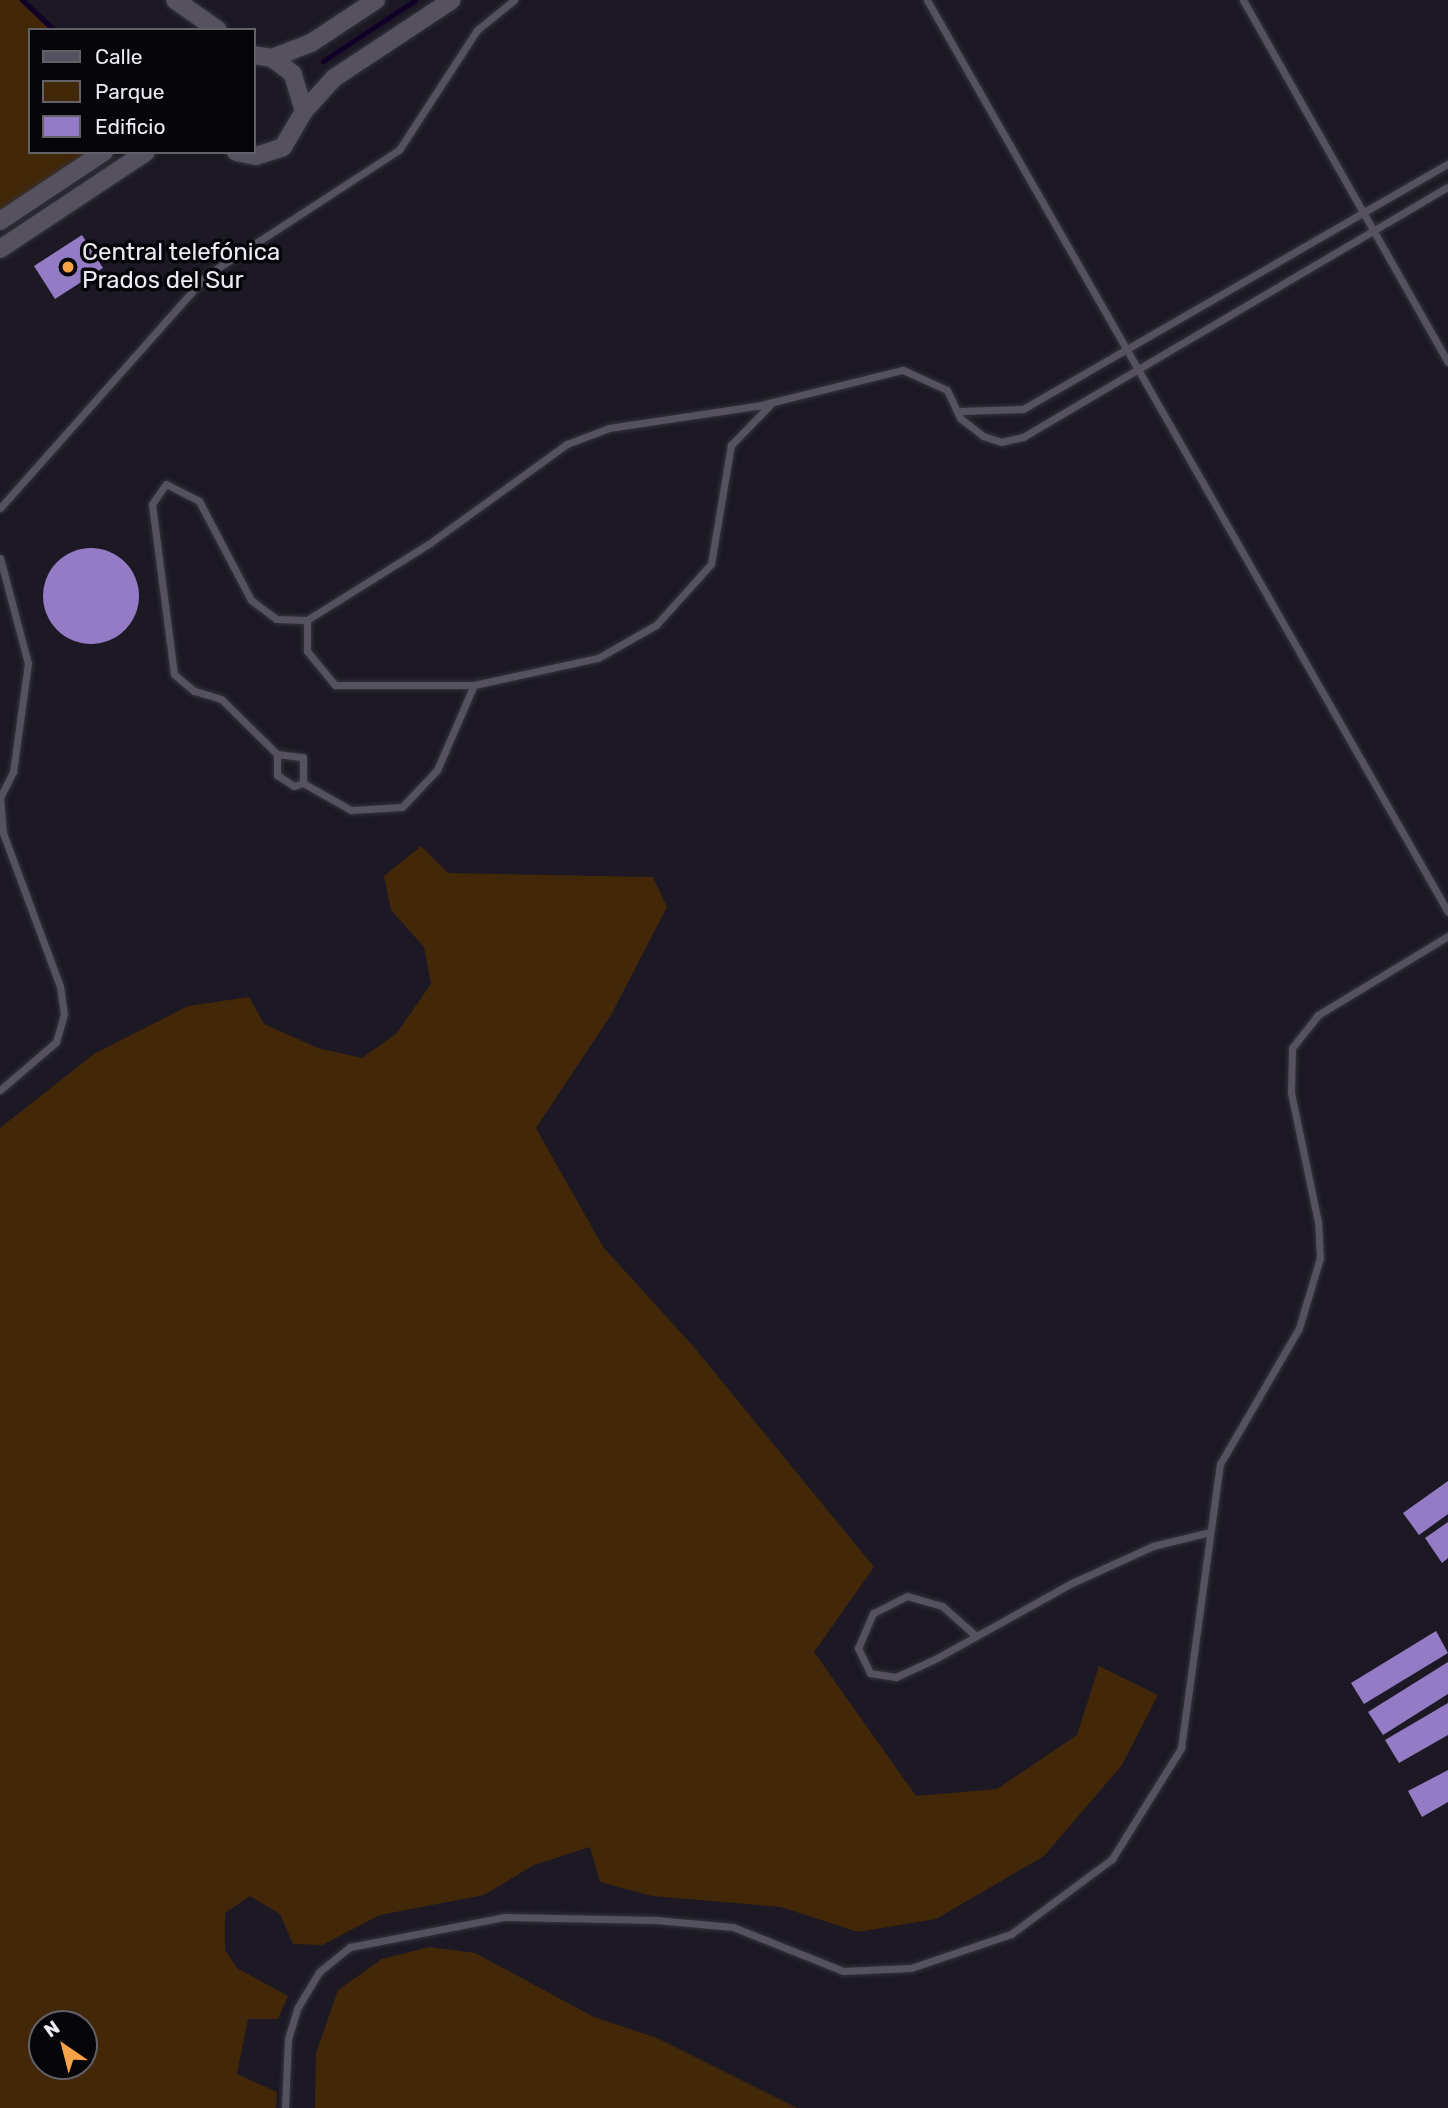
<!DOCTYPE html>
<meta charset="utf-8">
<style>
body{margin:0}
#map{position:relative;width:1448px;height:2108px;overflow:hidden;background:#1c1924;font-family:Rubik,sans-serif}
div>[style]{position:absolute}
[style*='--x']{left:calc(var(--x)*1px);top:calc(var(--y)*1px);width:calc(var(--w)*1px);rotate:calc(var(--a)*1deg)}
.green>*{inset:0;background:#422709}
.stream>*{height:5px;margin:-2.5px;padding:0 2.5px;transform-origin:2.5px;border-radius:2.5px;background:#100028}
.building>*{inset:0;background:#937cc5}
.round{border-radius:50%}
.roads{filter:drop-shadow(0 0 2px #35333b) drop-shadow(0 0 2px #35333b)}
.service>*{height:7px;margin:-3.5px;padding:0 3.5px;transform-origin:3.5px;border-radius:3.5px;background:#55515f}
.tertiary>*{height:18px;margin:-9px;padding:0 9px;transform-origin:9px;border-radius:9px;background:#55515f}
.dots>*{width:19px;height:19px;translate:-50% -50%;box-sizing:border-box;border:4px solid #06050a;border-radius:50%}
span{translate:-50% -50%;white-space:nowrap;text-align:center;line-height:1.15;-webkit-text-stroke:7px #06050a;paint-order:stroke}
.poi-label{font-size:24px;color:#eceaf2}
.left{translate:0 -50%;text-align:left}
.legend{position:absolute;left:28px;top:28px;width:228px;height:126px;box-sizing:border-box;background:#06050a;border:2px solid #626167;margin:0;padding:9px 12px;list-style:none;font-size:21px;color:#eceaf2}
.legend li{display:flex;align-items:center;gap:14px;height:35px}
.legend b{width:35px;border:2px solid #626167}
.north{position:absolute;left:28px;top:2010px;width:70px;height:70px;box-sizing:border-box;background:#06050a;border:2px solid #626167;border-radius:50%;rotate:325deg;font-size:19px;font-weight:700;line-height:28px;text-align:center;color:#eceaf2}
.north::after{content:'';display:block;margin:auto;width:24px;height:32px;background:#f7a148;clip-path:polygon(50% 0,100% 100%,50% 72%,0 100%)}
</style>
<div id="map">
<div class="green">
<i style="clip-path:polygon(0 0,22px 0,54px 30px,30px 30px,30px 152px,104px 152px,0 221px)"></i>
<i style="clip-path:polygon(evenodd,421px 846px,448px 873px,653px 877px,667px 907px,611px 1015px,536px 1128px,603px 1247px,693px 1346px,874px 1567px,814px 1652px,916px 1796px,997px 1789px,1077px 1735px,1099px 1666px,1158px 1695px,1122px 1765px,1044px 1856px,936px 1919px,858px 1932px,781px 1907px,652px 1896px,600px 1882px,590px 1847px,534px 1865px,484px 1895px,380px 1915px,322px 1945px,293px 1944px,280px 1914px,250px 1896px,225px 1913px,225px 1950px,237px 1968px,288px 1996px,278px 2019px,248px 2019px,237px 2074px,277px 2092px,276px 2108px,0 2108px,0 1128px,94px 1054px,188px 1006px,249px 997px,264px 1024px,318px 1048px,362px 1058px,396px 1034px,431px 984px,424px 947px,391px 910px,384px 876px,421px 846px,84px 2024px,84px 2066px,42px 2066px,42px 2024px,84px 2024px)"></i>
<i style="clip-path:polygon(429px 1947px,475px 1953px,594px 2017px,657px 2038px,797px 2108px,315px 2108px,316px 2053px,338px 1990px,382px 1959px)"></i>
</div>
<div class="stream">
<i style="--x:22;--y:0;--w:44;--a:43.2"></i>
<i style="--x:323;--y:61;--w:110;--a:-33.5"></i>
</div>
<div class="building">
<i style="clip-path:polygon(82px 235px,103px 268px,55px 299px,34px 266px)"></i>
<i class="round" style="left:43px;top:548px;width:96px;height:96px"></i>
<i style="clip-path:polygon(1448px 1481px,1448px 1514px,1419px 1535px,1403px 1513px)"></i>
<i style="clip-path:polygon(1448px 1522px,1448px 1558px,1442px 1563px,1425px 1538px)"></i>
<i style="clip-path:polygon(1436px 1631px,1448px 1653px,1364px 1704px,1351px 1683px)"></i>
<i style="clip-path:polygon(1448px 1662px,1448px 1694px,1383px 1735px,1368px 1712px)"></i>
<i style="clip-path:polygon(1448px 1703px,1448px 1735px,1399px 1763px,1385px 1740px)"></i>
<i style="clip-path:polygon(1448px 1770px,1448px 1802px,1422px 1817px,1408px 1791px)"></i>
</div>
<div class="roads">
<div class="service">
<i style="--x:927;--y:0;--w:1050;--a:60.26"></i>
<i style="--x:1243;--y:0;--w:416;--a:60.5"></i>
<i style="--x:961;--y:411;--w:62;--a:-1.8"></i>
<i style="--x:1023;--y:409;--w:491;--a:-30"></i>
<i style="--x:0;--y:508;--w:312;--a:-48.4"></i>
<i style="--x:207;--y:275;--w:229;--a:-33.1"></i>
<i style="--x:399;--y:150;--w:143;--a:-57"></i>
<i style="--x:477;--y:30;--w:48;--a:-39"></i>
<i style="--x:0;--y:558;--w:109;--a:75.1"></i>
<i style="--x:28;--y:663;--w:110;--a:97.8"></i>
<i style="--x:13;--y:772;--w:29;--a:117"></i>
<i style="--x:0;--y:798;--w:35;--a:85"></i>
<i style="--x:3;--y:833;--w:163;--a:69.6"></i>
<i style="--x:60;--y:986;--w:28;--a:82"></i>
<i style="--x:64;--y:1014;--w:29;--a:106"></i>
<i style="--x:56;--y:1042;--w:74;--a:139.4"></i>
<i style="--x:307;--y:620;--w:31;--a:90"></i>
<i style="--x:307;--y:651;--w:44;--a:50.5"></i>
<i style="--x:335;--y:685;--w:139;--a:0"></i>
<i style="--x:277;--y:754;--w:78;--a:-135.5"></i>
<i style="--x:221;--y:699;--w:28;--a:-163"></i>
<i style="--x:194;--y:691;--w:26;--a:-140"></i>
<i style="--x:174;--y:674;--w:171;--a:-97.4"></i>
<i style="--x:152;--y:504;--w:24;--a:-55"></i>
<i style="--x:166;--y:484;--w:37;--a:27"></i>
<i style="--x:199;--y:501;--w:112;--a:62.3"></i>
<i style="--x:251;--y:600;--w:31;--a:37"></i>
<i style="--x:276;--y:619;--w:31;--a:2"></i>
<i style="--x:307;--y:620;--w:145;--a:-32"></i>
<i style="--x:430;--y:543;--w:169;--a:-35.9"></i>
<i style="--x:567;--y:444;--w:45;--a:-20.9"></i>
<i style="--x:609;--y:428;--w:150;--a:-8.5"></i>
<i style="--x:757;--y:406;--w:150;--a:-13.9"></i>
<i style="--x:903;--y:370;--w:48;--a:24.4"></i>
<i style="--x:947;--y:390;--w:31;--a:65"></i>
<i style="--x:960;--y:418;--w:29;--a:38"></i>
<i style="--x:983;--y:436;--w:19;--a:18"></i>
<i style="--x:1001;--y:442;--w:23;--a:-13"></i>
<i style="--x:1023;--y:437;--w:493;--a:-30.5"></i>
<i style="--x:277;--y:754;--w:26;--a:7"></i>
<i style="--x:303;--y:757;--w:26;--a:90"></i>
<i style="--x:277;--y:754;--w:21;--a:90"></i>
<i style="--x:277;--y:775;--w:20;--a:33"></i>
<i style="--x:294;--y:786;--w:9;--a:-18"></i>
<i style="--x:303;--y:783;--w:55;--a:29.4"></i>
<i style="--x:351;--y:810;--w:51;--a:-3.4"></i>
<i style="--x:402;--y:807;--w:51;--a:-46.6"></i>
<i style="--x:437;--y:770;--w:93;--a:-66.5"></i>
<i style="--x:474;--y:685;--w:127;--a:-12.3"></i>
<i style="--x:598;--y:658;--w:67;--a:-29.6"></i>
<i style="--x:656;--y:625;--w:82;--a:-48"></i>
<i style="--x:711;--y:564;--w:121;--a:-80.5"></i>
<i style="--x:731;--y:445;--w:56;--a:-45.7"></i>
<i style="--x:976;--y:1636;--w:45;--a:-138.6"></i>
<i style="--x:942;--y:1606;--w:36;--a:-164"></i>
<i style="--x:907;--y:1596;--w:38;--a:153"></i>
<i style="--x:873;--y:1613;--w:38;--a:113"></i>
<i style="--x:858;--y:1648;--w:28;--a:64"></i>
<i style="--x:870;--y:1673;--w:26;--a:9"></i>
<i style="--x:896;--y:1677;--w:45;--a:-24.9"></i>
<i style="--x:937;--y:1658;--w:154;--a:-29.1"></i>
<i style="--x:1072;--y:1583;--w:89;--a:-24.6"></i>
<i style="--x:1153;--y:1546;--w:55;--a:-13.8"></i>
<i style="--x:285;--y:2108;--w:69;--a:-87.5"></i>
<i style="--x:288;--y:2039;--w:34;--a:-73"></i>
<i style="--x:298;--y:2007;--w:41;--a:-59"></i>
<i style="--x:319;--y:1972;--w:40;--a:-39"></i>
<i style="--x:350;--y:1947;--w:158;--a:-11"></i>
<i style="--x:505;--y:1917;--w:151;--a:1.1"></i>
<i style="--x:656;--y:1920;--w:77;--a:5.2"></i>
<i style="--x:733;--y:1927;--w:118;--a:21.8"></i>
<i style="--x:843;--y:1971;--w:68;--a:-2.5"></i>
<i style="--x:911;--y:1968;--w:106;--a:-18.8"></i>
<i style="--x:1011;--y:1934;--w:126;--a:-36.6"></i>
<i style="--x:1112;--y:1859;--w:131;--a:-58.1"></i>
<i style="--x:1181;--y:1748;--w:287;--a:-82.2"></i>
<i style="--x:1220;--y:1464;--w:157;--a:-59.8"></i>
<i style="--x:1299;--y:1328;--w:73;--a:-73.3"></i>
<i style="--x:1320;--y:1258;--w:36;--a:-93"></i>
<i style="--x:1318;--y:1222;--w:132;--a:-101.8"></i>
<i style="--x:1291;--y:1093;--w:45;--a:-88.7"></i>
<i style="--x:1292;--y:1048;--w:42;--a:-51.8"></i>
<i style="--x:1318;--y:1015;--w:152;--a:-31.3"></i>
</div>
<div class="tertiary">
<i style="--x:175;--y:0;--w:52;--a:34.9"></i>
<i style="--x:272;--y:58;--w:42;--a:-21"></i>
<i style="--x:311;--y:43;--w:78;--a:-33.5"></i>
<i style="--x:304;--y:111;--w:45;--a:-47.7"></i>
<i style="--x:334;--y:78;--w:141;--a:-33.5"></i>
<i style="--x:236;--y:152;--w:20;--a:11"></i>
<i style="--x:256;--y:156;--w:28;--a:-18"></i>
<i style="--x:283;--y:147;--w:42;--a:-59.7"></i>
<i style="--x:304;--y:111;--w:39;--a:-107"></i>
<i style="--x:293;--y:74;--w:26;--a:-143"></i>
<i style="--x:272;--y:58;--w:18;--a:-171"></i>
<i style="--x:0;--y:221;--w:125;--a:-33.6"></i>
<i style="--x:0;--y:249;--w:175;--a:-33.6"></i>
</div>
</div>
<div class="dots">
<i style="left:68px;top:267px;background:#f7a148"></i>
</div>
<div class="poi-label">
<span class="left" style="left:82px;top:267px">Central telefónica<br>Prados del Sur</span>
</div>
<ul class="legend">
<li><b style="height:9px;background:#55515f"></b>Calle</li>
<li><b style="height:19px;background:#422709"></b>Parque</li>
<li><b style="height:19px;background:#937cc5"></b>Edificio</li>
</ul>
<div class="north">N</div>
</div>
